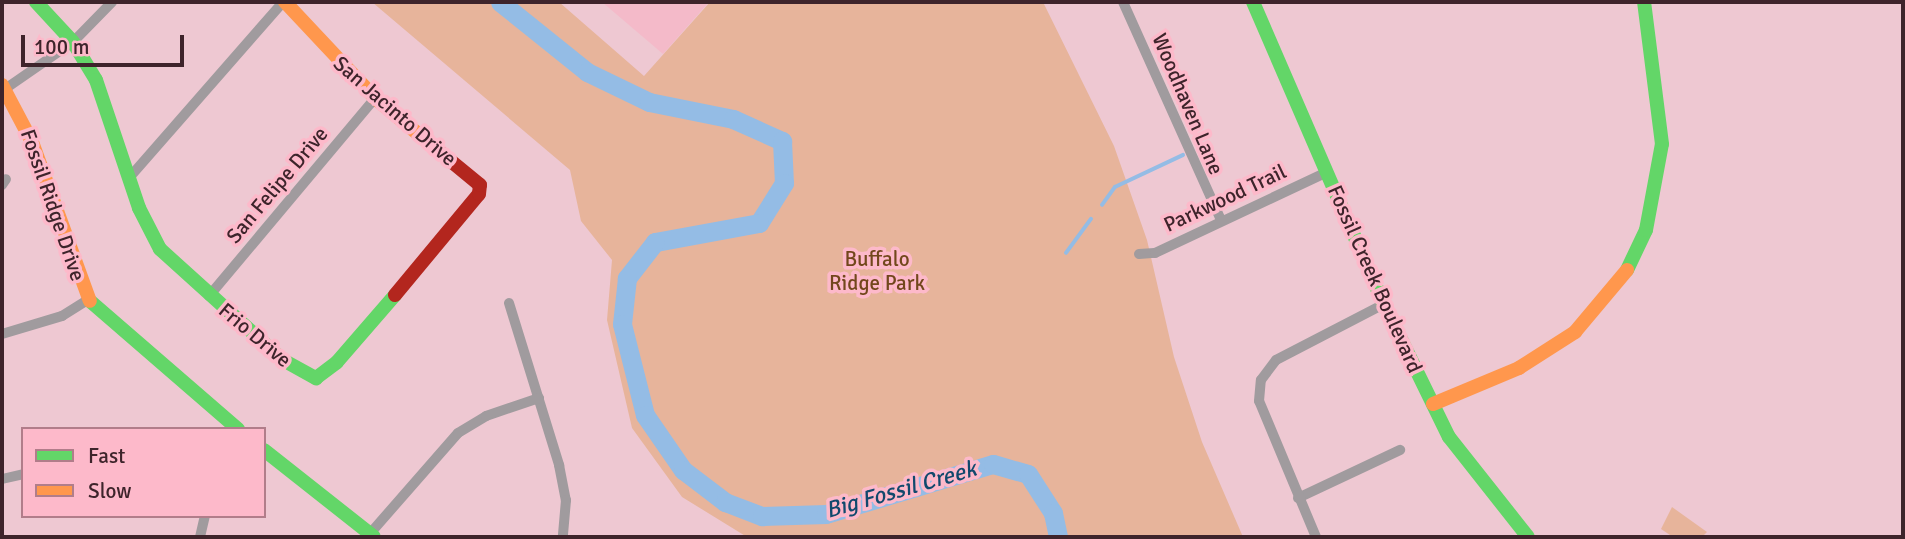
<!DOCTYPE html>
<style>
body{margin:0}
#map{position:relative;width:1905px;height:539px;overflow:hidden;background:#eec8d2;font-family:Signika,sans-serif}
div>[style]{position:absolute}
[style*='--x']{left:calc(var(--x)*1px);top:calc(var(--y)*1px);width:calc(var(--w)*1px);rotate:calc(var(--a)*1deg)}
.built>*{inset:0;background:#f4bac9}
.green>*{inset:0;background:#e7b49b}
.stream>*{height:3.5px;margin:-1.75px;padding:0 1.75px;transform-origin:1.75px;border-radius:1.75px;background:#94bce5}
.river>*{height:19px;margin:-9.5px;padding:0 9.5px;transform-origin:9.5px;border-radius:9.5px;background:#94bce5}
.street>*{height:10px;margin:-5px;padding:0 5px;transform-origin:5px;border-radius:5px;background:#a09b9e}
.fast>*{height:14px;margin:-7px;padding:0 7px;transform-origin:7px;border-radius:7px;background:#63d668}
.slow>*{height:14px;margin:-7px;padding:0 7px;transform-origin:7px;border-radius:7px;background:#ff974d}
.jam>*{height:14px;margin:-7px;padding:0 7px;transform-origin:7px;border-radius:7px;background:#b3261e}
span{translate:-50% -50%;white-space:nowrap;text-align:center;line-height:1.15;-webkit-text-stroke:7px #fdb9ca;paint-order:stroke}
.street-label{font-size:21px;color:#3e242b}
.park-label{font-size:21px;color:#72471c}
.water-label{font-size:23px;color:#11496d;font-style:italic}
.frame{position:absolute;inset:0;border:4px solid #3e242b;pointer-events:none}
.legend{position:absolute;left:21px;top:427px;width:245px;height:91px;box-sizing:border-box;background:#fdb9ca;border:2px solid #b17d8a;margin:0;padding:9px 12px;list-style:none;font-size:21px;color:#3e242b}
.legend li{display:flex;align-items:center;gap:14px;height:35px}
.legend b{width:35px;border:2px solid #b17d8a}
.scale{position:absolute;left:21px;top:35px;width:163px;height:32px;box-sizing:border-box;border:4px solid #3e242b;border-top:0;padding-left:9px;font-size:21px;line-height:24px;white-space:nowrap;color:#3e242b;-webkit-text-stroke:5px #fdb9ca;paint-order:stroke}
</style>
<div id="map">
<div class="built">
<i style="clip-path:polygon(602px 2px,709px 2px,663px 54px)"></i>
</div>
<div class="green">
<i style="clip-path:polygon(372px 2px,559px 2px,644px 76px,710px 2px,1043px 2px,1114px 146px,1147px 240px,1174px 357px,1202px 442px,1243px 537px,747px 537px,682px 497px,632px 428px,607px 320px,612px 260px,581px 221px,570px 170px)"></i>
<i style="clip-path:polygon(1672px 507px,1707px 532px,1702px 537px,1673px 537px,1661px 529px)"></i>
</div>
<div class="stream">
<i style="--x:1102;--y:205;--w:22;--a:-54"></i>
<i style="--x:1115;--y:187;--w:75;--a:-25.2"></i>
<i style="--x:1066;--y:253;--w:42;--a:-53.7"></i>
</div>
<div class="river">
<i style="--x:500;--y:2;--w:112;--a:38.8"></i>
<i style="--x:587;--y:72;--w:69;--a:25.8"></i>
<i style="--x:649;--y:102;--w:86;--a:11.4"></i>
<i style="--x:733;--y:119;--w:54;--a:24.2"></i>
<i style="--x:782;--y:141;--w:42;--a:87.3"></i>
<i style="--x:784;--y:183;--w:47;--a:122"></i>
<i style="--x:759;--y:223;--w:106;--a:169.6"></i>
<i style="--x:655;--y:242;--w:46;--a:127.9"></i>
<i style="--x:627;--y:278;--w:46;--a:96.2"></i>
<i style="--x:622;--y:324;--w:94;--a:75.8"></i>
<i style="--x:645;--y:415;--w:67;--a:55.4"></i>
<i style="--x:683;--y:470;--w:53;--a:37.3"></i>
<i style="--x:725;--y:502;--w:40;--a:21"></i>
<i style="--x:762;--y:516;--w:64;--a:-1.8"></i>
<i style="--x:826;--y:514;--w:174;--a:-16.7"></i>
<i style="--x:993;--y:464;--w:36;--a:16"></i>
<i style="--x:1028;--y:474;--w:46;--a:57.3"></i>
<i style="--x:1053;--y:513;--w:25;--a:78"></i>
</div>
<div class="street">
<i style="--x:1123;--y:2;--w:239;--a:65.8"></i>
<i style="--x:5;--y:89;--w:83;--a:-34.7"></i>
<i style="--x:73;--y:42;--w:56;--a:-45.7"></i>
<i style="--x:129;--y:178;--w:234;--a:-48.8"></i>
<i style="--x:2;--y:185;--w:7;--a:-56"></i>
<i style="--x:1139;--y:254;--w:16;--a:-4"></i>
<i style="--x:1155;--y:253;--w:190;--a:-25.2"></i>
<i style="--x:209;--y:296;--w:258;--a:-50"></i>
<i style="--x:509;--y:303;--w:170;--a:72.8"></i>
<i style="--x:559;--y:465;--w:36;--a:79"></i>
<i style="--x:566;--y:500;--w:37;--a:95"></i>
<i style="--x:2;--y:334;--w:63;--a:-16.7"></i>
<i style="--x:62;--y:316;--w:31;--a:-32"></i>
<i style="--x:2;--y:479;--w:22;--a:-13"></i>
<i style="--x:1298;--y:498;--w:113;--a:-25.2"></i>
<i style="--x:200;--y:537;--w:22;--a:-77"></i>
<i style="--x:367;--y:537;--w:138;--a:-48.8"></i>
<i style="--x:458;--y:433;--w:33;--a:-31"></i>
<i style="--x:486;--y:416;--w:56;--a:-18.8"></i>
<i style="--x:1316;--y:537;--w:147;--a:-112.7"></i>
<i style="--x:1259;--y:401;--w:21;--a:-85"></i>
<i style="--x:1261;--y:380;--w:25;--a:-53"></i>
<i style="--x:1276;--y:360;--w:122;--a:-27.4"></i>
</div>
<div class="fast">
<i style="--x:36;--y:2;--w:54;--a:47.2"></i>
<i style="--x:73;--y:42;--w:44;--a:58.8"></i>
<i style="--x:96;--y:80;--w:135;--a:71.4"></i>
<i style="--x:139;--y:208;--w:46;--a:62.9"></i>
<i style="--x:160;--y:249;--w:166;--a:42.1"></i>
<i style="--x:283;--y:360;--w:38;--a:29"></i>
<i style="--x:316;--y:378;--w:26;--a:-37"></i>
<i style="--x:337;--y:362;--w:89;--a:-49.1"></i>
<i style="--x:1253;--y:2;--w:329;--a:66.6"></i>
<i style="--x:1384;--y:304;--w:148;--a:64"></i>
<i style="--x:1449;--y:437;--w:127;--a:51.7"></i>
<i style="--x:1627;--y:270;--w:44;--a:-64.6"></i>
<i style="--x:1646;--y:230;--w:87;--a:-79.5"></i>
<i style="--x:1662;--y:144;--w:143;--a:-97.2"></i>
<i style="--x:90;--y:301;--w:196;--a:40.9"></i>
<i style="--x:264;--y:450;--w:140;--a:38.3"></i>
</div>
<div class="slow">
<i style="--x:285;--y:2;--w:132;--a:46.8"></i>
<i style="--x:375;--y:98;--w:78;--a:39.8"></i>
<i style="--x:2;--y:85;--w:64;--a:62.2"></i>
<i style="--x:32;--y:142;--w:169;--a:70"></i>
<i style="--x:1433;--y:404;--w:93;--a:-22.7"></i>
<i style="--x:1519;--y:368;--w:67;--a:-32.7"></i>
<i style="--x:1575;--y:332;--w:81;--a:-50"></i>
</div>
<div class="jam">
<i style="--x:395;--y:295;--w:131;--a:-50.3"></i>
<i style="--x:479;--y:194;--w:9;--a:-84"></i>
<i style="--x:480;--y:185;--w:58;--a:-140.6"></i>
</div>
<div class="street-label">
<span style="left:1188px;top:104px;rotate:67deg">Woodhaven Lane</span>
<span style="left:395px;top:111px;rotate:41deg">San Jacinto Drive</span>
<span style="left:277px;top:185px;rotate:-50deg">San Felipe Drive</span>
<span style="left:1225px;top:198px;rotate:-25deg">Parkwood Trail</span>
<span style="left:53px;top:205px;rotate:71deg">Fossil Ridge Drive</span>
<span style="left:1375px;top:279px;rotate:66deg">Fossil Creek Boulevard</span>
<span style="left:255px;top:335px;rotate:40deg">Frio Drive</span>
</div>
<div class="park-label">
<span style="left:877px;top:271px">Buffalo<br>Ridge Park</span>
</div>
<div class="water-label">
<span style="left:901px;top:490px;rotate:-16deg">Big Fossil Creek</span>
</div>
<div class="frame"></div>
<ul class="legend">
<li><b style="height:9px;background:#63d668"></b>Fast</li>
<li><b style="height:9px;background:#ff974d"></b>Slow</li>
</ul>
<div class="scale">100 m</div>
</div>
